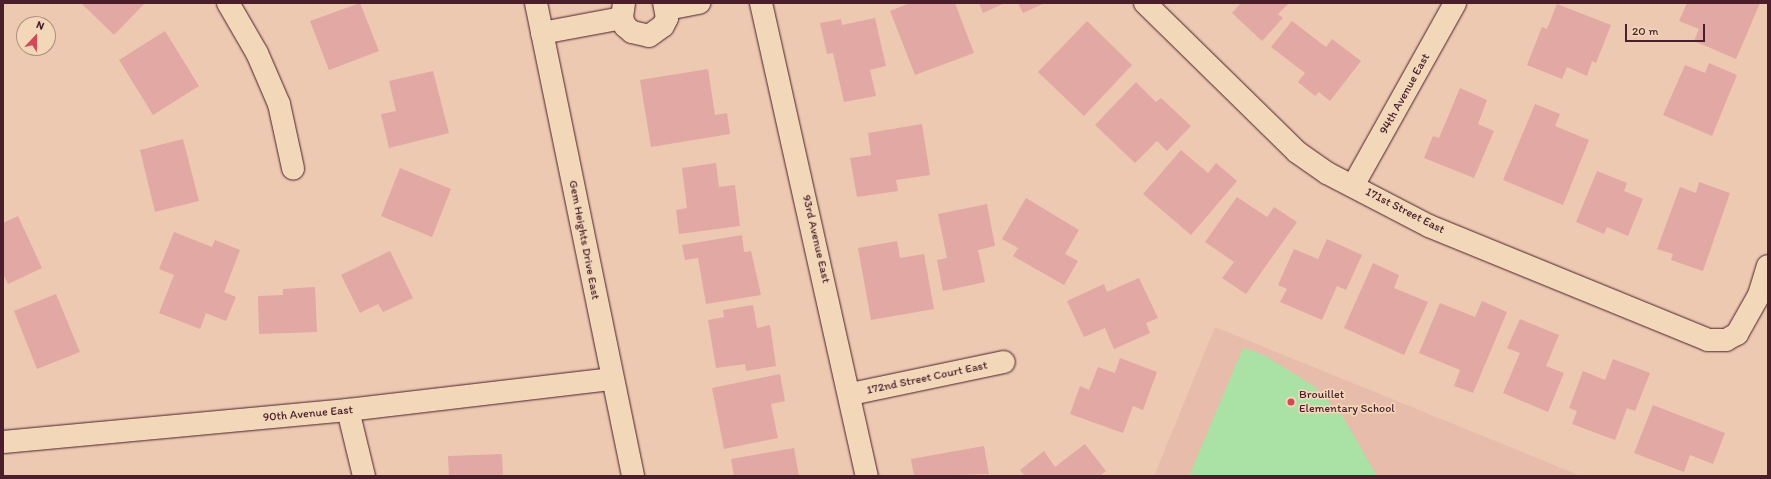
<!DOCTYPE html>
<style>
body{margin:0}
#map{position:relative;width:1771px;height:479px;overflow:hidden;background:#edc9b2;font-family:Itim,sans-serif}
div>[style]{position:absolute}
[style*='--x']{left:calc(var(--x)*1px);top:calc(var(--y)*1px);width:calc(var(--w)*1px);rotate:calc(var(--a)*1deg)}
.built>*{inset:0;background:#e7bcab}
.green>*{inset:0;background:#aae1a4}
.building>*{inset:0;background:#e2a8a3}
.roads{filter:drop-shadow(0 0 1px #4a1f2b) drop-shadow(0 0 1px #4a1f2b)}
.street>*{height:22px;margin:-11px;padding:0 11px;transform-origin:11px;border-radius:11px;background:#f2d7b9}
.secondary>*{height:22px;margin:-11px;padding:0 11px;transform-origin:11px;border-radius:11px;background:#f2d7b9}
.dots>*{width:11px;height:11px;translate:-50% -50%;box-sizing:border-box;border:2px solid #f2d7b9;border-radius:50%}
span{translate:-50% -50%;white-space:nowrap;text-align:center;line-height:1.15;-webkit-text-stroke:3.5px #f2d7b9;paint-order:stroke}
.street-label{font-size:12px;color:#4a1f2b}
.poi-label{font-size:12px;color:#4a1f2b}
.left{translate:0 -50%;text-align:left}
.frame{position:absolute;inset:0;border:4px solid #4a1f2b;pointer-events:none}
.north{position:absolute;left:16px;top:16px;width:40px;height:40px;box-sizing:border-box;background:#f2d7b9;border:1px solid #af8d80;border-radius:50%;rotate:22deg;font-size:11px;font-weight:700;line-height:16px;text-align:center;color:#4a1f2b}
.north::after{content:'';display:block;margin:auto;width:14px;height:18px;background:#d1495b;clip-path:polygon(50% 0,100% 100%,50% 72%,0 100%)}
.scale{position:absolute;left:1625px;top:24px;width:80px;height:18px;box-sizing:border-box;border:2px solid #4a1f2b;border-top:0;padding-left:5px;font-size:12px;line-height:14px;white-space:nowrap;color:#4a1f2b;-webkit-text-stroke:3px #f2d7b9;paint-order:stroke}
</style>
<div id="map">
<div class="built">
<i style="clip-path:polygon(1215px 327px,1581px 476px,1154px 476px)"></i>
</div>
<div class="green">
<i style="clip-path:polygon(1243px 348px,1264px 355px,1315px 387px,1343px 417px,1377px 476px,1189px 476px)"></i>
</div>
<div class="building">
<i style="clip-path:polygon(81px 3px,145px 3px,114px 35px)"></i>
<i style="clip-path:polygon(360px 3px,379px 51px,329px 70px,310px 21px)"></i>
<i style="clip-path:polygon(910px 3px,955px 3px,974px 53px,915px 75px,890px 11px)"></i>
<i style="clip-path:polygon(979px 3px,1005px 3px,983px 13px)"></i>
<i style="clip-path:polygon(1018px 3px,1045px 3px,1023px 13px)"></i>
<i style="clip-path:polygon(1241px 3px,1289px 3px,1278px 14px,1283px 18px,1262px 41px,1232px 13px)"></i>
<i style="clip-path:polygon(1687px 3px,1760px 3px,1736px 59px,1694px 41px,1699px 29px,1679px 21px)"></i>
<i style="clip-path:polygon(1557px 4px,1611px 25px,1596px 63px,1592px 61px,1587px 76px,1567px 67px,1562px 79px,1527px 65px,1542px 27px,1547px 29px)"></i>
<i style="clip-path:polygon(875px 18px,886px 66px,870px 70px,876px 96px,844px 102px,833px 53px,827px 54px,820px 23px,841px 19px,842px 25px)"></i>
<i style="clip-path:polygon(1087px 21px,1132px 65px,1084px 116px,1038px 72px)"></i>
<i style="clip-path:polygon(1292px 21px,1326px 47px,1332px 39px,1361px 61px,1330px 101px,1319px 92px,1315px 96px,1298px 82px,1305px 73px,1271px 47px)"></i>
<i style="clip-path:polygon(165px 31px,199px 86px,153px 115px,119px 60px)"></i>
<i style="clip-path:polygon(1709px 63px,1737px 75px,1712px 136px,1663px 115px,1685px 65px,1705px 73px)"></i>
<i style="clip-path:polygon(708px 69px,715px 115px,727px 113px,730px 134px,651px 147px,640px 80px)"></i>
<i style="clip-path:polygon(433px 71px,449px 133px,389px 148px,381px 114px,396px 111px,389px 81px)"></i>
<i style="clip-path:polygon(1136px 82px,1156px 102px,1161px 98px,1191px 126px,1167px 151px,1157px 141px,1135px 163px,1095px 125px)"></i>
<i style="clip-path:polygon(1460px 88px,1487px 100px,1478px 124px,1494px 131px,1474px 178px,1424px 158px,1433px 136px,1439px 138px)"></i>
<i style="clip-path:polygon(1535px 104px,1560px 114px,1555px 126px,1589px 140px,1563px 205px,1503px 180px)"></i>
<i style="clip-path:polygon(922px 124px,930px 175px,896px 180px,898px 191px,857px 197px,850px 158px,871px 155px,868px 133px)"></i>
<i style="clip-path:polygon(183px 139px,199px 201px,155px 212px,140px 150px)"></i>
<i style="clip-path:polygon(1181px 150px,1208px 173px,1216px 163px,1237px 181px,1191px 235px,1143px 194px)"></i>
<i style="clip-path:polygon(716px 163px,719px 187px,735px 185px,740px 226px,679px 234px,676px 210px,687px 208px,682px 168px)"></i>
<i style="clip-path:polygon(400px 168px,451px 189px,432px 237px,381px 216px)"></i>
<i style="clip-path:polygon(1597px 171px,1627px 183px,1624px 191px,1643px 199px,1628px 236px,1607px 227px,1604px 234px,1576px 222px)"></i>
<i style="clip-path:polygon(1699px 182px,1730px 193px,1703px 271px,1671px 260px,1673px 254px,1657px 249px,1680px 187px,1696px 193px)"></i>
<i style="clip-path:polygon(1237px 197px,1267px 217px,1274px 207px,1297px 222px,1246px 294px,1222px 278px,1234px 262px,1205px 242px)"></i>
<i style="clip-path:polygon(1026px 198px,1079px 230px,1065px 254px,1078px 261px,1064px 285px,1013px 256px,1018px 248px,1002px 239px)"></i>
<i style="clip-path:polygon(987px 204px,995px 246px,978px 250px,985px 282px,943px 291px,937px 260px,947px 258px,938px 214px)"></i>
<i style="clip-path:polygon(18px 216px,42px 268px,8px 284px,3px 274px,3px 223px)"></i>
<i style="clip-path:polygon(174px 232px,212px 247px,215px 240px,240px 250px,224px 292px,236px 297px,226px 321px,206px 313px,200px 329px,159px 313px,174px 275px,159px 269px)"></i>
<i style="clip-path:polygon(742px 235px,744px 252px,751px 251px,761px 295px,706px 304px,698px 258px,685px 260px,682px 245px)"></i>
<i style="clip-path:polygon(1327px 239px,1362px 255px,1346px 290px,1337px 286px,1322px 320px,1280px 302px,1287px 289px,1278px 285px,1294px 249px,1318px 259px)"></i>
<i style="clip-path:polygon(897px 241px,900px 258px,924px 254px,934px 309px,871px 320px,858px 248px)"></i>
<i style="clip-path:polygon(390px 251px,413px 298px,383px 312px,378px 304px,360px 313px,341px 275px)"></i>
<i style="clip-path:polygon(1373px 263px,1399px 275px,1394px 288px,1428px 302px,1404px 355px,1344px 328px)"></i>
<i style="clip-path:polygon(1139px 278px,1158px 318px,1146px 323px,1150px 333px,1114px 349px,1105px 328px,1084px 337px,1067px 301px,1104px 284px,1107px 292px)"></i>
<i style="clip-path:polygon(315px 287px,317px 332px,259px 334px,258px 296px,283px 295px,283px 289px)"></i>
<i style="clip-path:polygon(56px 294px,80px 352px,37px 369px,14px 311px)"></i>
<i style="clip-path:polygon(1482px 301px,1507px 312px,1473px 393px,1454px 386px,1460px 370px,1419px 353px,1440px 303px,1475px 317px)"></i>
<i style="clip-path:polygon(753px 305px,757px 328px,770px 325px,776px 366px,746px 371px,745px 364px,716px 368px,708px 320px,724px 317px,723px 310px)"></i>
<i style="clip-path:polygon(1520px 319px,1559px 335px,1546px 366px,1564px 373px,1548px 412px,1503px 393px,1520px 353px,1507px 348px)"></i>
<i style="clip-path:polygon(1120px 358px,1157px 372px,1143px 410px,1133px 406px,1123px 433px,1070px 414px,1080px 386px,1089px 390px,1098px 367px,1115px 373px)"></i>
<i style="clip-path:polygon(1613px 359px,1650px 373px,1635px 411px,1627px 408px,1615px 440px,1572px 424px,1577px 411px,1569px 408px,1583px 371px,1605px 380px)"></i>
<i style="clip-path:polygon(780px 374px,785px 401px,771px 404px,778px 438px,724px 449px,712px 388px)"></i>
<i style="clip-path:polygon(1653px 405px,1725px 433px,1713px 464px,1690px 455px,1684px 472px,1634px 453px)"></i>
<i style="clip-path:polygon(1085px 444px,1106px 471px,1100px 476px,1025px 476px,1020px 470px,1044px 451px,1055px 467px)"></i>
<i style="clip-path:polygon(984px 446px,989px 474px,914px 476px,911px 459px)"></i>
<i style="clip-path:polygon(794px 448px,799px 476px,734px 476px,731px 459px)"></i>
<i style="clip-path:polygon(502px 454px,503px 476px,449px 476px,448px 456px)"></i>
</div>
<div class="roads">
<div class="street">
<i style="--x:228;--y:3;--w:58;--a:59.9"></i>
<i style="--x:257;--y:53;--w:56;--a:66.7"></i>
<i style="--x:279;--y:104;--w:66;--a:77.7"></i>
<i style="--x:624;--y:3;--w:15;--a:98"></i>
<i style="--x:622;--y:18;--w:9;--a:69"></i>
<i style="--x:625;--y:26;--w:9;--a:41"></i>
<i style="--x:632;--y:32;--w:17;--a:13"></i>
<i style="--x:649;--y:36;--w:17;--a:-36"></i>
<i style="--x:663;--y:26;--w:9;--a:-63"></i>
<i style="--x:667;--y:18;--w:15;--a:-101"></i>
<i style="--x:761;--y:3;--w:485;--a:77.4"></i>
<i style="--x:1145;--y:3;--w:213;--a:44.4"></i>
<i style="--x:1297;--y:152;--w:37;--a:35"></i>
<i style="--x:1327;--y:173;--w:115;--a:27.5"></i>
<i style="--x:1429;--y:226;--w:301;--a:22.2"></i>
<i style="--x:1708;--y:340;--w:18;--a:0"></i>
<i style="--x:1726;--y:340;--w:13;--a:-29"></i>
<i style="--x:1737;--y:334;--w:45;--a:-60.6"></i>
<i style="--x:1759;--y:295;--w:30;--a:-73"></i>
<i style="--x:667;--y:9;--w:33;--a:-11"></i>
<i style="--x:542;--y:33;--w:81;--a:-10.6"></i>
<i style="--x:1354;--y:184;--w:207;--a:-60.8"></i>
<i style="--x:851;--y:394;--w:156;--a:-11.8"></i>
<i style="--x:348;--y:410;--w:68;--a:76.4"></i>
<i style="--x:3;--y:442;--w:346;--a:-5.3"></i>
<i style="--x:348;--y:410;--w:266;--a:-6.7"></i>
</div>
<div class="secondary">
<i style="--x:536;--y:3;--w:483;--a:78.4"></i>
</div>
</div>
<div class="dots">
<i style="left:1291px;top:402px;background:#d1495b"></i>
</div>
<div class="street-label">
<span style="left:1405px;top:94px;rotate:-61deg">94th Avenue East</span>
<span style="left:1405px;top:211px;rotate:27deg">171st Street East</span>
<span style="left:816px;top:239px;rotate:77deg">93rd Avenue East</span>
<span style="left:584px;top:240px;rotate:79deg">Gem Heights Drive East</span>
<span style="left:927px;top:378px;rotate:-12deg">172nd Street Court East</span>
<span style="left:308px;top:414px;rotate:-5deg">90th Avenue East</span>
</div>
<div class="poi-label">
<span class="left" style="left:1299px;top:402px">Brouillet<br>Elementary School</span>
</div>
<div class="frame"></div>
<div class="north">N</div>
<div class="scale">20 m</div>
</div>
